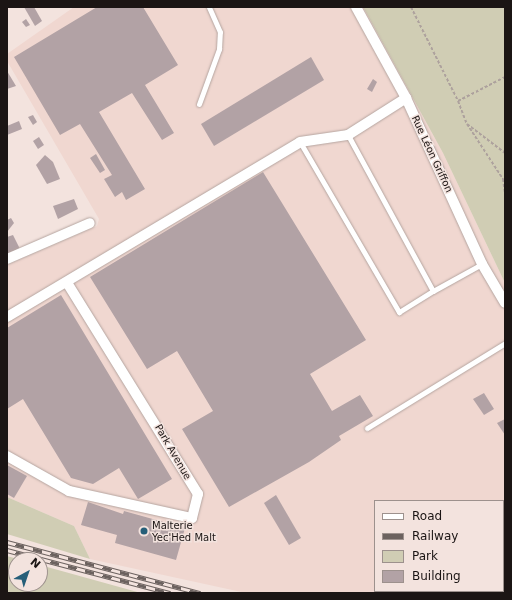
<!DOCTYPE html>
<meta charset="utf-8">
<style>
body{margin:0}
#map{position:relative;width:512px;height:600px;overflow:hidden;background:#f3e3de;font-family:"DejaVu Sans",sans-serif}
div>[style]{position:absolute}
[style*='--x']{left:calc(var(--x)*1px);top:calc(var(--y)*1px);width:calc(var(--w)*1px);rotate:calc(var(--a)*1deg)}
.built>*{inset:0;background:#f0d7d0}
.green>*{inset:0;background:#d0cdb4}
.building>*{inset:0;background:#b2a2a5}
.path>*{height:2px;margin-top:-1px;transform-origin:0;background:repeating-linear-gradient(90deg,#ada19d 0 3px,transparent 0 5px)}
.roads{filter:drop-shadow(0 0 1px #b5a5a0) drop-shadow(0 0 1px #b5a5a0)}
.service>*{height:5px;margin:-2.5px;padding:0 2.5px;transform-origin:2.5px;border-radius:2.5px;background:#fff}
.minor>*{height:10px;margin:-5px;padding:0 5px;transform-origin:5px;border-radius:5px;background:#fff}
.rail>*{height:4.5px;margin-top:-2.25px;transform-origin:0;background:repeating-linear-gradient(90deg,#f3e3de 0 9px,#6c625f 0 18px);box-sizing:border-box;border-block:1px solid #6c625f}
.dots>*{width:11px;height:11px;translate:-50% -50%;box-sizing:border-box;border:2px solid #f3e3de;border-radius:50%}
span{translate:-50% -50%;white-space:nowrap;text-align:center;line-height:1.15;-webkit-text-stroke:3px #f3e3de;paint-order:stroke}
.street-label{font-size:10px;color:#1b1514}
.poi-label{font-size:10px;color:#1b1514}
.left{translate:0 -50%;text-align:left}
.frame{position:absolute;inset:0;border:8px solid #1b1514;pointer-events:none}
.legend{position:absolute;left:374px;top:500px;width:130px;height:92px;box-sizing:border-box;background:#f3e3de;border:1px solid #9d918d;margin:0;padding:5px 7px;list-style:none;font-size:12px;color:#1b1514}
.legend li{display:flex;align-items:center;gap:8px;height:20px}
.legend b{width:20px;border:1px solid #9d918d}
.north{position:absolute;left:8px;top:552px;width:40px;height:40px;box-sizing:border-box;background:#f3e3de;border:1px solid #9d918d;border-radius:50%;rotate:40deg;font-size:11px;font-weight:700;line-height:16px;text-align:center;color:#1b1514}
.north::after{content:'';display:block;margin:auto;width:14px;height:18px;background:#265f79;clip-path:polygon(50% 0,100% 100%,50% 72%,0 100%)}
</style>
<div id="map">
<div class="built">
<i style="clip-path:polygon(evenodd,74px 7px,363px 7px,443px 153px,505px 283px,505px 593px,246px 593px,90px 559px,74px 526px,7px 497px,7px 265px,97px 226px,99px 219px,7px 61px,7px 54px,74px 7px,375px 501px,503px 501px,503px 591px,375px 591px,375px 501px)"></i>
</div>
<div class="green">
<i style="clip-path:polygon(363px 7px,505px 7px,505px 283px,443px 153px)"></i>
<i style="clip-path:polygon(7px 497px,74px 526px,90px 559px,7px 534px)"></i>
<i style="clip-path:polygon(7px 556px,21px 560px,16px 560px,16px 584px,40px 584px,40px 565px,141px 593px,7px 593px)"></i>
</div>
<div class="building">
<i style="clip-path:polygon(24px 7px,34px 7px,42px 21px,35px 26px)"></i>
<i style="clip-path:polygon(97px 7px,143px 7px,178px 65px,145px 85px,174px 133px,162px 140px,132px 93px,99px 112px,145px 189px,126px 200px,122px 192px,115px 197px,104px 179px,112px 175px,80px 124px,60px 135px,14px 57px)"></i>
<i style="clip-path:polygon(26px 19px,30px 25px,26px 27px,22px 22px)"></i>
<i style="clip-path:polygon(311px 57px,324px 80px,214px 146px,201px 124px)"></i>
<i style="clip-path:polygon(7px 71px,16px 86px,7px 89px)"></i>
<i style="clip-path:polygon(373px 79px,377px 82px,372px 92px,367px 89px)"></i>
<i style="clip-path:polygon(33px 115px,37px 122px,33px 125px,28px 117px)"></i>
<i style="clip-path:polygon(19px 121px,22px 129px,7px 135px,7px 126px)"></i>
<i style="clip-path:polygon(39px 137px,44px 145px,38px 149px,33px 141px)"></i>
<i style="clip-path:polygon(96px 154px,105px 170px,100px 173px,90px 158px)"></i>
<i style="clip-path:polygon(45px 155px,53px 162px,60px 179px,47px 184px,36px 165px)"></i>
<i style="clip-path:polygon(263px 172px,366px 340px,310px 374px,332px 411px,360px 395px,373px 416px,339px 436px,341px 440px,309px 462px,229px 507px,182px 429px,213px 411px,177px 351px,147px 369px,90px 277px)"></i>
<i style="clip-path:polygon(74px 199px,78px 209px,58px 219px,53px 206px)"></i>
<i style="clip-path:polygon(11px 218px,14px 223px,7px 232px,7px 220px)"></i>
<i style="clip-path:polygon(13px 235px,20px 249px,7px 255px,7px 237px)"></i>
<i style="clip-path:polygon(61px 295px,172px 479px,138px 499px,119px 468px,93px 484px,71px 478px,23px 399px,7px 409px,7px 328px)"></i>
<i style="clip-path:polygon(484px 393px,494px 409px,484px 415px,473px 399px)"></i>
<i style="clip-path:polygon(505px 419px,505px 435px,497px 423px)"></i>
<i style="clip-path:polygon(7px 465px,27px 476px,14px 498px,7px 494px)"></i>
<i style="clip-path:polygon(276px 495px,301px 538px,289px 545px,264px 503px)"></i>
<i style="clip-path:polygon(88px 502px,123px 514px,124px 511px,185px 528px,176px 560px,115px 543px,117px 535px,81px 525px)"></i>
</div>
<div class="path">
<i style="--x:411;--y:7;--w:105;--a:63.4"></i>
<i style="--x:458;--y:101;--w:53;--a:-27.1"></i>
<i style="--x:458;--y:101;--w:25;--a:69"></i>
<i style="--x:467;--y:124;--w:48;--a:37.3"></i>
<i style="--x:467;--y:124;--w:66;--a:56.8"></i>
<i style="--x:503;--y:179;--w:15;--a:82"></i>
</div>
<div class="roads">
<div class="service">
<i style="--x:199;--y:104;--w:59;--a:-70"></i>
<i style="--x:219;--y:49;--w:17;--a:-87"></i>
<i style="--x:220;--y:32;--w:27;--a:-114"></i>
<i style="--x:300;--y:142;--w:197;--a:59.8"></i>
<i style="--x:399;--y:312;--w:40;--a:-32"></i>
<i style="--x:433;--y:291;--w:178;--a:-118.6"></i>
<i style="--x:433;--y:291;--w:56;--a:-28.9"></i>
<i style="--x:367;--y:428;--w:162;--a:-31.6"></i>
</div>
<div class="minor">
<i style="--x:356;--y:7;--w:104;--a:61.2"></i>
<i style="--x:406;--y:98;--w:183;--a:65.4"></i>
<i style="--x:482;--y:264;--w:45;--a:59.5"></i>
<i style="--x:7;--y:259;--w:90;--a:-23.4"></i>
<i style="--x:7;--y:317;--w:341;--a:-30.8"></i>
<i style="--x:300;--y:142;--w:49;--a:-8.3"></i>
<i style="--x:348;--y:135;--w:69;--a:-32.5"></i>
<i style="--x:7;--y:456;--w:71;--a:29.4"></i>
<i style="--x:69;--y:491;--w:126;--a:12.4"></i>
<i style="--x:192;--y:518;--w:25;--a:-76"></i>
<i style="--x:198;--y:494;--w:248;--a:-121.8"></i>
</div>
</div>
<div class="rail">
<i style="--x:7;--y:542;--w:200;--a:14.8"></i>
<i style="--x:7;--y:550;--w:169;--a:14.8"></i>
</div>
<div class="dots">
<i style="left:144px;top:531px;background:#265f79"></i>
</div>
<div class="street-label">
<span style="left:432px;top:154px;rotate:65deg">Rue Léon Griffon</span>
<span style="left:173px;top:452px;rotate:60deg">Park Avenue</span>
</div>
<div class="poi-label">
<span class="left" style="left:152px;top:531px">Malterie<br>Yec'Hed Malt</span>
</div>
<div class="frame"></div>
<ul class="legend">
<li><b style="height:5px;background:#fff"></b>Road</li>
<li><b style="height:5px;background:#6c625f"></b>Railway</li>
<li><b style="height:11px;background:#d0cdb4"></b>Park</li>
<li><b style="height:11px;background:#b2a2a5"></b>Building</li>
</ul>
<div class="north">N</div>
</div>
